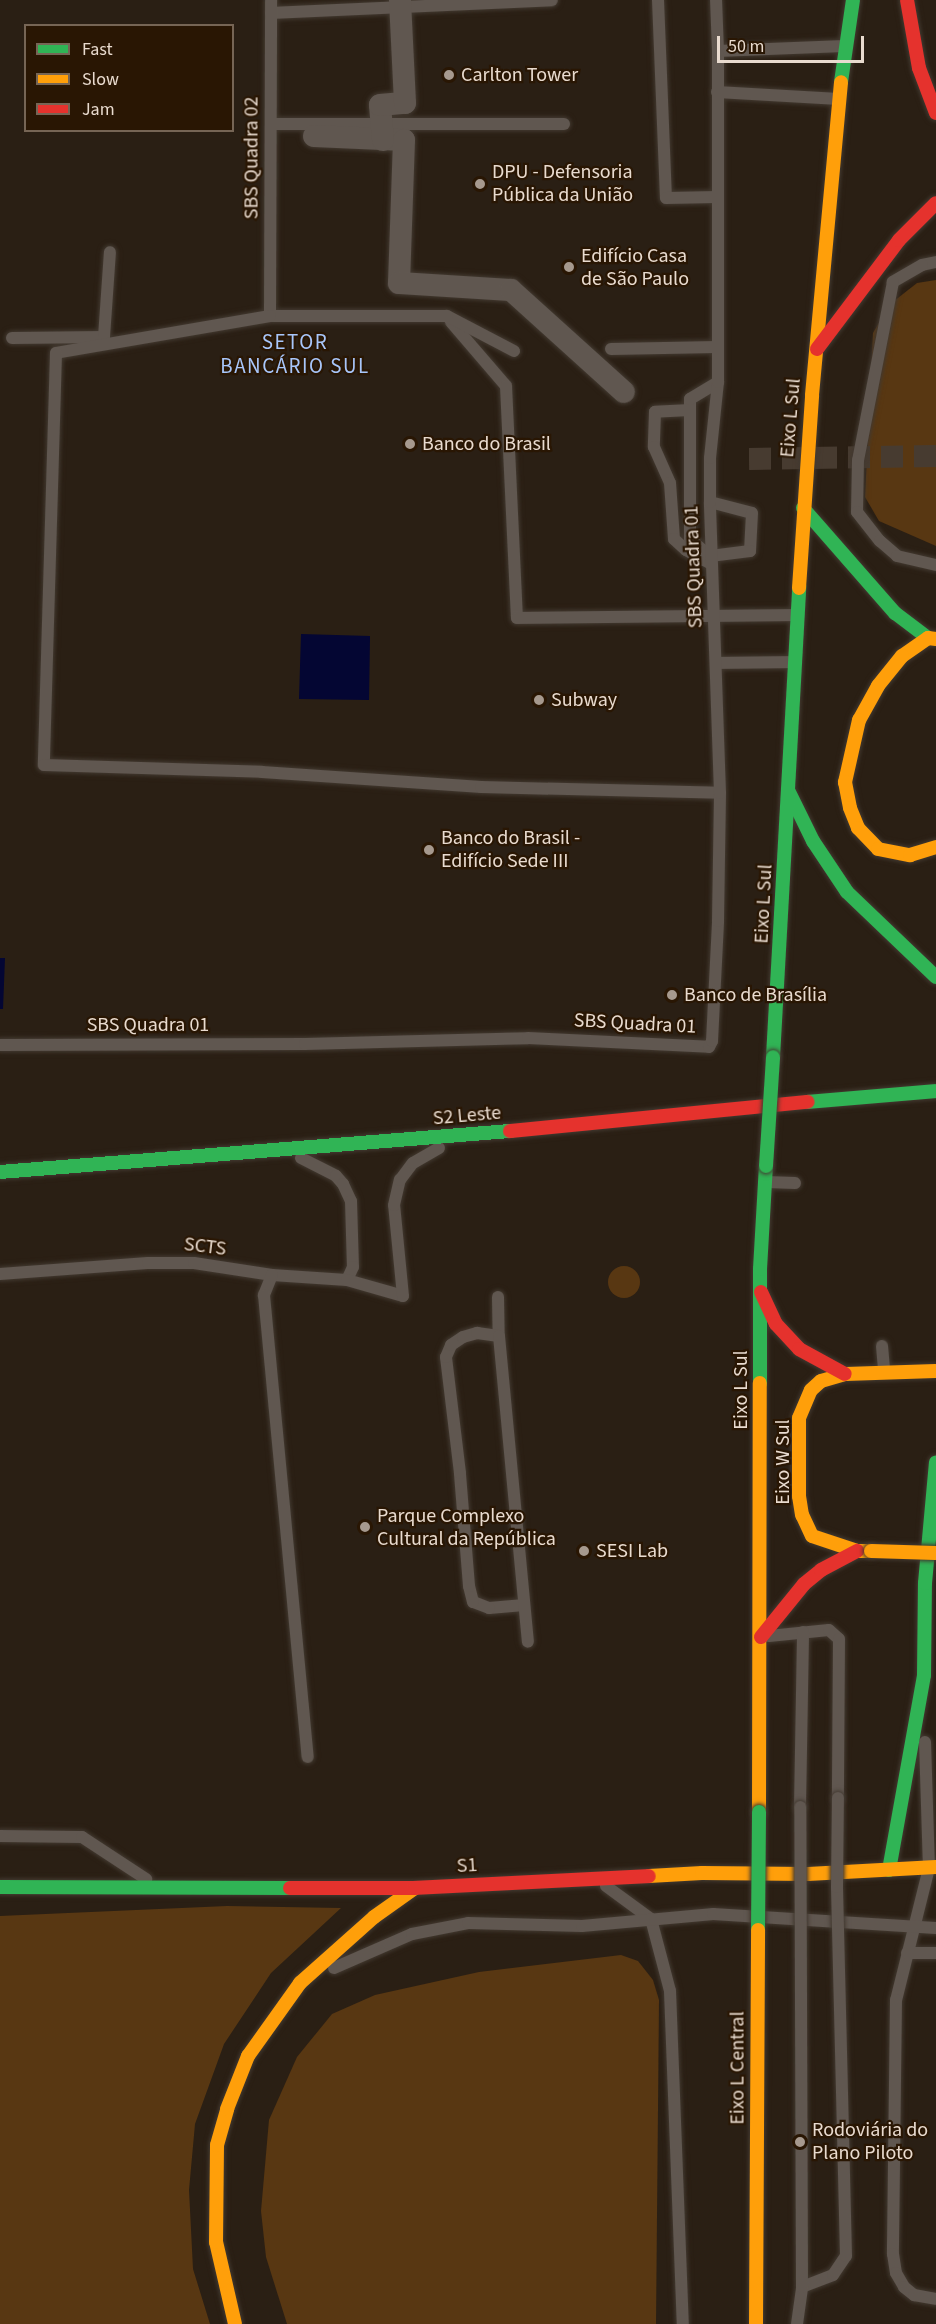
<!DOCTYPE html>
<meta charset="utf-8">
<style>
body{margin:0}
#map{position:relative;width:936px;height:2324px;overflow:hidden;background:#2a1f14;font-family:"Source Sans 3",sans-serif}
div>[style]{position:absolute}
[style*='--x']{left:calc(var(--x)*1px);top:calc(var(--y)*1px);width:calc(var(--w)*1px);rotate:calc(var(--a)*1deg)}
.green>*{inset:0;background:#583712}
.round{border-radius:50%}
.water>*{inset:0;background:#040633}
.street-tunnel>*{height:22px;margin-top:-11px;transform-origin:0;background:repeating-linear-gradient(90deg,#473b30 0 22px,transparent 0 33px)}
.roads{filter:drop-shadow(0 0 2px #423930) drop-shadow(0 0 2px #423930)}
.lane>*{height:12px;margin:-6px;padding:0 6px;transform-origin:6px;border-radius:6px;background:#605750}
.street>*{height:22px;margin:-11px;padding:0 11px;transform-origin:11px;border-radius:11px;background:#605750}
.fast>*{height:14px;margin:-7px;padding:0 7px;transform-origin:7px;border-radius:7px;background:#30b455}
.slow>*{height:14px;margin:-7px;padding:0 7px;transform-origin:7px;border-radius:7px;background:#ff9f0a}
.jam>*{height:14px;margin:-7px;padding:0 7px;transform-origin:7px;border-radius:7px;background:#e5322d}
.bridges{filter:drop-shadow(0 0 2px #423930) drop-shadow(0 0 2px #423930)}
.lane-bridge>*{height:12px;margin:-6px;padding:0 6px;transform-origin:6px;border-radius:6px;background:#605750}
.fast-bridge>*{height:14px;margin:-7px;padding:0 7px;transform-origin:7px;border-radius:7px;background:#30b455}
.slow-bridge>*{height:14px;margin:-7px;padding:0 7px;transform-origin:7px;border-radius:7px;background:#ff9f0a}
.dots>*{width:16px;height:16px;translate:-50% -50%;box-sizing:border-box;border:3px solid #291603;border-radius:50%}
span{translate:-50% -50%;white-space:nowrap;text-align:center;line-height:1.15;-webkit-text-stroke:4.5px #291603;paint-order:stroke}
.poi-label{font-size:20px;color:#e9dbcf}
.left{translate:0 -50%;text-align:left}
.street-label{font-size:20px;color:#e9dbcf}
.neighbourhood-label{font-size:21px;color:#a8c6fa;letter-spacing:1.5px}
.legend{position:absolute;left:24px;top:24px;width:210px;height:108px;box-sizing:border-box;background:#291603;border:2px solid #766555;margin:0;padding:8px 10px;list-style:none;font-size:18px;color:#e9dbcf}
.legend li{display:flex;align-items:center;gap:12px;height:30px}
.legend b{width:30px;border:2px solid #766555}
.scale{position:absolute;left:717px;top:36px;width:147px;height:27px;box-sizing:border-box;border:3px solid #e9dbcf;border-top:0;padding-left:8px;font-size:18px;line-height:21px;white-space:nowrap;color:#e9dbcf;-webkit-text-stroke:4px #291603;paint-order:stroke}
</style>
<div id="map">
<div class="green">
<i style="clip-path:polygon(936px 280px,936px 546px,879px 521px,865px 497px,873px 333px,889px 305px,917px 283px)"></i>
<i class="round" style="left:608px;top:1266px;width:32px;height:32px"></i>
<i style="clip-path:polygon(227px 1906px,341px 1908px,271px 1973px,224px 2044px,195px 2124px,189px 2190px,193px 2269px,210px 2324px,0 2324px,0 1916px)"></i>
<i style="clip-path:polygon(621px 1955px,638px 1961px,653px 1980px,659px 2000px,656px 2324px,287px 2324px,266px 2257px,261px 2211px,269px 2120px,297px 2057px,332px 2014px,375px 1995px,479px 1972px)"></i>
</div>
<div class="water">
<i style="clip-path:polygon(301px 634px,370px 636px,369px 700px,299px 699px)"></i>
<i style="clip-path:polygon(0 958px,5px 958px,3px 1009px,0 1009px)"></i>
</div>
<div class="street-tunnel">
<i style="--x:749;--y:459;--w:187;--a:-0.9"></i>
</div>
<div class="roads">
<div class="lane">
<i style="--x:658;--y:0;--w:198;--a:87.7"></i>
<i style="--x:666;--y:198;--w:51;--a:-1.1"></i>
<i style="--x:271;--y:13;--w:281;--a:-2.6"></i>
<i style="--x:718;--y:51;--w:126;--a:-2.3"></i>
<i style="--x:717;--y:92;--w:122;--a:3.3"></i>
<i style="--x:272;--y:124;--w:292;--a:0"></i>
<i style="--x:936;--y:262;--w:14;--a:168"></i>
<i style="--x:922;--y:265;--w:34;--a:150"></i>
<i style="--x:893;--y:282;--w:181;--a:101.1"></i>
<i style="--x:858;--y:460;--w:52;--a:91.1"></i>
<i style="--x:857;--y:512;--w:37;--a:52"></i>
<i style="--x:880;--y:541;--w:23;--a:41"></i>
<i style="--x:897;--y:556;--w:40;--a:13"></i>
<i style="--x:270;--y:316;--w:316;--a:-89.8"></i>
<i style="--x:451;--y:322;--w:84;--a:49.3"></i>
<i style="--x:506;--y:386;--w:232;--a:87.3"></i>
<i style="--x:517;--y:618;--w:278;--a:-0.6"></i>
<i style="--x:12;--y:338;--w:92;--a:-0.6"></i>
<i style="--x:104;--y:337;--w:85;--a:-86"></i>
<i style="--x:611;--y:349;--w:106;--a:-1.1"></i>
<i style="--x:514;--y:351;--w:76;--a:-152.4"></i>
<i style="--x:447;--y:316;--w:177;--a:180"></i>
<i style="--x:270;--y:316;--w:217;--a:170.2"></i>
<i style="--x:56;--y:353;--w:412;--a:91.7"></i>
<i style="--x:44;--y:765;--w:218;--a:1.8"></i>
<i style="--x:262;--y:772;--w:220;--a:3.9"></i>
<i style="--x:481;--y:787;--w:239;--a:1.4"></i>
<i style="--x:690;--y:410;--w:35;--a:177"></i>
<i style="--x:655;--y:412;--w:35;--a:92"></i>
<i style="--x:654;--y:447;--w:39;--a:66"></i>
<i style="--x:670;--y:483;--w:56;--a:85.9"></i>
<i style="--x:674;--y:539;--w:16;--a:43"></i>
<i style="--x:686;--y:550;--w:29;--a:29"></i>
<i style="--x:710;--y:502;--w:43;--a:14.7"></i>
<i style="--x:752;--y:513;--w:38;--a:93"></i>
<i style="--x:750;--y:551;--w:40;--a:172.9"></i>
<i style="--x:710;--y:556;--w:26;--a:-140"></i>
<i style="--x:690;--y:539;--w:140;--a:-90"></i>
<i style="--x:690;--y:399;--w:33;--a:-31"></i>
<i style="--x:717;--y:663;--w:77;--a:-0.7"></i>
<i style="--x:0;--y:1045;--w:305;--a:-0.2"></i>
<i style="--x:305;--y:1044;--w:223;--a:-1.5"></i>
<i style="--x:528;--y:1038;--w:181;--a:2.8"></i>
<i style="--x:709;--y:1047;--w:7;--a:-63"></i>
<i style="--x:712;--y:1041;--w:120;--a:-87.1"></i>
<i style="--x:718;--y:921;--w:128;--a:-89.1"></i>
<i style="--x:720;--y:793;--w:291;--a:-92"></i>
<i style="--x:710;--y:502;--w:44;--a:-90"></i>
<i style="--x:710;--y:458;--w:76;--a:-84"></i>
<i style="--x:718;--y:382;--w:331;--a:-90"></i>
<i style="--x:718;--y:51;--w:51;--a:-92.2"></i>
<i style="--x:301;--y:1158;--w:39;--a:27"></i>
<i style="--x:336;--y:1176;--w:11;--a:49"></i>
<i style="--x:343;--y:1184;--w:19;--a:65"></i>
<i style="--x:351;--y:1201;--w:66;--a:88.3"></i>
<i style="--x:353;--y:1267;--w:14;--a:115"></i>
<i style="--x:766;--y:1182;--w:29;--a:2"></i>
<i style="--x:0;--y:1274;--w:148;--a:-4.3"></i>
<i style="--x:148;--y:1263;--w:46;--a:0"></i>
<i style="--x:194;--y:1263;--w:79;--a:8.7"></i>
<i style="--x:272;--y:1275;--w:75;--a:3.8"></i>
<i style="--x:347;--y:1280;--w:58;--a:15.9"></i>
<i style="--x:403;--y:1296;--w:91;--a:-95.6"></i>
<i style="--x:394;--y:1205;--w:26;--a:-77"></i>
<i style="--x:400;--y:1180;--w:21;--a:-53"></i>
<i style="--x:413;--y:1163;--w:30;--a:-30"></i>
<i style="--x:272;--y:1275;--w:22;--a:112"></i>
<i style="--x:264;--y:1295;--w:464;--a:84.6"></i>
<i style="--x:498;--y:1297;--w:39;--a:89"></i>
<i style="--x:882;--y:1346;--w:25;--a:85"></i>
<i style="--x:524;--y:1605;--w:35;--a:175"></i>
<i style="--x:489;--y:1608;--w:17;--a:-159"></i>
<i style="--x:473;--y:1602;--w:16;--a:-104"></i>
<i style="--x:469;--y:1586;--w:113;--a:-94.6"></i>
<i style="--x:460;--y:1473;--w:117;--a:-96.9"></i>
<i style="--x:446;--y:1357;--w:13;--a:-67"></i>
<i style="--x:451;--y:1345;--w:14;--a:-34"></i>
<i style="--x:463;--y:1337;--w:15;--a:-16"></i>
<i style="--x:477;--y:1333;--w:22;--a:8"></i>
<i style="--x:499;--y:1336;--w:307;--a:84.6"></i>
<i style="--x:769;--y:1636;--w:60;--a:-5.7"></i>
<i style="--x:829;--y:1630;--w:13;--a:42"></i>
<i style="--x:839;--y:1639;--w:159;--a:90.4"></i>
<i style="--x:925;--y:1742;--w:126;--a:88.2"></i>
<i style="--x:929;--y:1868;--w:136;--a:104"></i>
<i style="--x:896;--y:2000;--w:254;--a:90.7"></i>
<i style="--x:893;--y:2254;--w:19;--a:81"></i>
<i style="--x:896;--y:2273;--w:16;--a:60"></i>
<i style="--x:904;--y:2287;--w:13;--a:39"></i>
<i style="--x:914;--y:2295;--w:22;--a:10"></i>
<i style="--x:800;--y:1807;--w:175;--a:-89"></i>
<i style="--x:0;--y:1836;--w:82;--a:0.7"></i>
<i style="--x:82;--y:1837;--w:77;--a:33.3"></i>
<i style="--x:606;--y:1886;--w:56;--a:36.3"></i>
<i style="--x:651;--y:1919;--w:74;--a:75.2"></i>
<i style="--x:670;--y:1991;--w:333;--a:87.8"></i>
<i style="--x:907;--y:1953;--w:29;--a:0"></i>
<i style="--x:334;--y:1968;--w:85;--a:-23.6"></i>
<i style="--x:412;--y:1934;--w:57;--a:-11.1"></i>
<i style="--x:468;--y:1923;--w:114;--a:1.5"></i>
<i style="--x:582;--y:1926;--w:132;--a:-5.2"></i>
<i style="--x:713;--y:1914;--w:223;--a:3.6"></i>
</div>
<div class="street">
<i style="--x:314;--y:136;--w:90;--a:2.5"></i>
<i style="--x:404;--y:140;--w:143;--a:92"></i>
<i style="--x:399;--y:283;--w:112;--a:3.6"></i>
<i style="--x:511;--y:290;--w:152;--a:42.1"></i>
<i style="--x:383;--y:140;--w:35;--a:-95"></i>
<i style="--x:380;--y:105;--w:25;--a:-5"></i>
<i style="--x:405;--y:103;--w:103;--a:-92.8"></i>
</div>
<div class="fast">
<i style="--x:841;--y:82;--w:83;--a:-81.7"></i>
<i style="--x:803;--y:508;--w:140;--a:48.8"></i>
<i style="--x:895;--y:613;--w:41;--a:37.1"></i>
<i style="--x:789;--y:792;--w:55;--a:63.9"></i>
<i style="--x:813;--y:841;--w:61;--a:56.3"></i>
<i style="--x:847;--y:892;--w:123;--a:43.7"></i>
<i style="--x:773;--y:1057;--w:470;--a:-86.8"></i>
<i style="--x:808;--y:1102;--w:128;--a:-4.9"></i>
<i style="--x:0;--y:1172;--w:512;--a:-4.6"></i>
<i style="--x:760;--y:1383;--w:114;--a:-90"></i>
<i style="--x:760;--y:1269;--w:103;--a:-86.7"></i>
<i style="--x:889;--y:1870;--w:198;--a:-79.8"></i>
<i style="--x:924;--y:1675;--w:92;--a:-89.4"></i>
<i style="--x:925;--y:1583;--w:121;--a:-84.8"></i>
<i style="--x:0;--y:1887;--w:290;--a:0.2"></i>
</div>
<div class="slow">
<i style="--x:799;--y:588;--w:193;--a:-86.1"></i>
<i style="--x:812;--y:395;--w:314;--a:-84.7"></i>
<i style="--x:936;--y:639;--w:8;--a:-173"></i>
<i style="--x:928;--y:638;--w:32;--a:145"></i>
<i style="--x:902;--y:656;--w:38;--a:129"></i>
<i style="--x:878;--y:686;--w:39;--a:119"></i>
<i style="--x:859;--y:720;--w:64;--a:102.7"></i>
<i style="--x:845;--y:782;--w:26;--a:79"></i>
<i style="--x:850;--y:808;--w:22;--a:68"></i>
<i style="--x:858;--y:828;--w:29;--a:46"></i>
<i style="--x:878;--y:849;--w:33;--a:11"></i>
<i style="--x:910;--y:855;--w:27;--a:-17"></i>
<i style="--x:871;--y:1551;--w:14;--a:180"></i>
<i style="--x:857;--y:1551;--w:47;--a:-161.6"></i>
<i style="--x:812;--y:1536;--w:23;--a:-115"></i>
<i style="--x:802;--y:1515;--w:19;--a:-99"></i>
<i style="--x:799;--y:1496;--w:78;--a:-90"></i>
<i style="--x:799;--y:1418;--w:30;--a:-67"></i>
<i style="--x:811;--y:1390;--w:13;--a:-42"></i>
<i style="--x:821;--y:1381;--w:25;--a:-16"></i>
<i style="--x:845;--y:1374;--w:91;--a:-1.9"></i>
<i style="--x:759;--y:1812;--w:429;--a:-89.9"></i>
<i style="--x:649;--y:1876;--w:53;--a:-3.2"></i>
<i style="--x:702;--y:1873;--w:106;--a:0.5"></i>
<i style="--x:808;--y:1874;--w:128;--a:-3.1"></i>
<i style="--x:235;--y:2324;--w:84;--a:-103"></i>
<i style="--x:216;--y:2242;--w:97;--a:-89.4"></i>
<i style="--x:217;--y:2145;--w:37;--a:-74"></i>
<i style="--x:227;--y:2109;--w:57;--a:-68.4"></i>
<i style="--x:248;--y:2056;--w:90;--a:-54.5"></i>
<i style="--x:300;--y:1983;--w:99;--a:-41.7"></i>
<i style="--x:374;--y:1917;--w:50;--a:-35.3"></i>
</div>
<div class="jam">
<i style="--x:907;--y:0;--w:69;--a:80"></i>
<i style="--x:919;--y:68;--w:48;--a:69.3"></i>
<i style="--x:817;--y:349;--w:136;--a:-53"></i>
<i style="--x:899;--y:240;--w:52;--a:-45"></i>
<i style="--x:510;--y:1131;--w:299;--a:-5.6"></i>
<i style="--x:761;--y:1292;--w:35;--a:65"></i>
<i style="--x:776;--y:1324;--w:34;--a:47"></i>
<i style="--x:799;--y:1349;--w:52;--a:28.5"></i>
<i style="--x:761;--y:1637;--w:68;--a:-50.9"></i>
<i style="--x:804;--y:1584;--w:22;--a:-39"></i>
<i style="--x:821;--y:1570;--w:41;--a:-27.8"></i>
<i style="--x:290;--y:1888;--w:125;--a:0"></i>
<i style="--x:415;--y:1888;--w:234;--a:-2.9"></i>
</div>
</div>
<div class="bridges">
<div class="lane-bridge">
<i style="--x:802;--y:2287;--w:33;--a:-21"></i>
<i style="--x:833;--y:2275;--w:23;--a:-56"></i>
<i style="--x:846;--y:2256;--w:369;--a:-91.4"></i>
<i style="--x:837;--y:1887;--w:89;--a:-89.4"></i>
<i style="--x:797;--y:2324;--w:37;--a:-82"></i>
<i style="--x:802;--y:2287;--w:480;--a:-90.2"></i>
</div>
<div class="fast-bridge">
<i style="--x:766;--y:1166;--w:109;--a:-86.3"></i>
<i style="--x:758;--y:1930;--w:118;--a:-89.5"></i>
</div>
<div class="slow-bridge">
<i style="--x:871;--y:1551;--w:65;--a:1.8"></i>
<i style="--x:756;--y:2324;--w:394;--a:-89.7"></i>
</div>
</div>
<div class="dots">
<i style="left:449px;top:75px;background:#a6998e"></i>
<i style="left:480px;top:184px;background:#a6998e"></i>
<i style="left:569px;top:267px;background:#a6998e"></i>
<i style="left:410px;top:444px;background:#a6998e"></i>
<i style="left:539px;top:700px;background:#a6998e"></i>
<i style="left:429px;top:850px;background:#a6998e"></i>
<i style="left:672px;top:995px;background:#a6998e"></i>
<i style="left:365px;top:1527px;background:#a6998e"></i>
<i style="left:584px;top:1551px;background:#a6998e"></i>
<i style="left:800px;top:2142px;background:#a6998e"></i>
</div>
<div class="poi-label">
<span class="left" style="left:461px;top:75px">Carlton Tower</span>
<span class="left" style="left:492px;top:184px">DPU - Defensoria<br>Pública da União</span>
<span class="left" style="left:581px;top:268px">Edifício Casa<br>de São Paulo</span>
<span class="left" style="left:422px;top:444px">Banco do Brasil</span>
<span class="left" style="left:551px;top:700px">Subway</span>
<span class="left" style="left:441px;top:850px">Banco do Brasil -<br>Edifício Sede III</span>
<span class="left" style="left:684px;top:995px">Banco de Brasília</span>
<span class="left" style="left:377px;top:1528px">Parque Complexo<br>Cultural da República</span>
<span class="left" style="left:596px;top:1551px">SESI Lab</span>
<span class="left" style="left:812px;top:2142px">Rodoviária do<br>Plano Piloto</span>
</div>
<div class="street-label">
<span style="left:252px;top:158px;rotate:-90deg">SBS Quadra 02</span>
<span style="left:791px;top:418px;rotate:-85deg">Eixo L Sul</span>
<span style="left:694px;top:567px;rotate:-92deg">SBS Quadra 01</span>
<span style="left:764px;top:904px;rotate:-87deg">Eixo L Sul</span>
<span style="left:635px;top:1024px;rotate:3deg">SBS Quadra 01</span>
<span style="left:148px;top:1025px">SBS Quadra 01</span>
<span style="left:467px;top:1116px;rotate:-5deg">S2 Leste</span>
<span style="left:205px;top:1247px;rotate:7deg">SCTS</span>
<span style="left:741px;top:1390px;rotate:-90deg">Eixo L Sul</span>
<span style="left:783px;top:1462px;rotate:-90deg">Eixo W Sul</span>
<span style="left:467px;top:1866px;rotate:-3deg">S1</span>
<span style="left:738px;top:2068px;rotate:-90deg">Eixo L Central</span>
</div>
<div class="neighbourhood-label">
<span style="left:295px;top:354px">SETOR<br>BANCÁRIO SUL</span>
</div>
<ul class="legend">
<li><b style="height:8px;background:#30b455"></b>Fast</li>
<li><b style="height:8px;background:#ff9f0a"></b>Slow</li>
<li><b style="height:8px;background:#e5322d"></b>Jam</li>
</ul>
<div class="scale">50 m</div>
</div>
